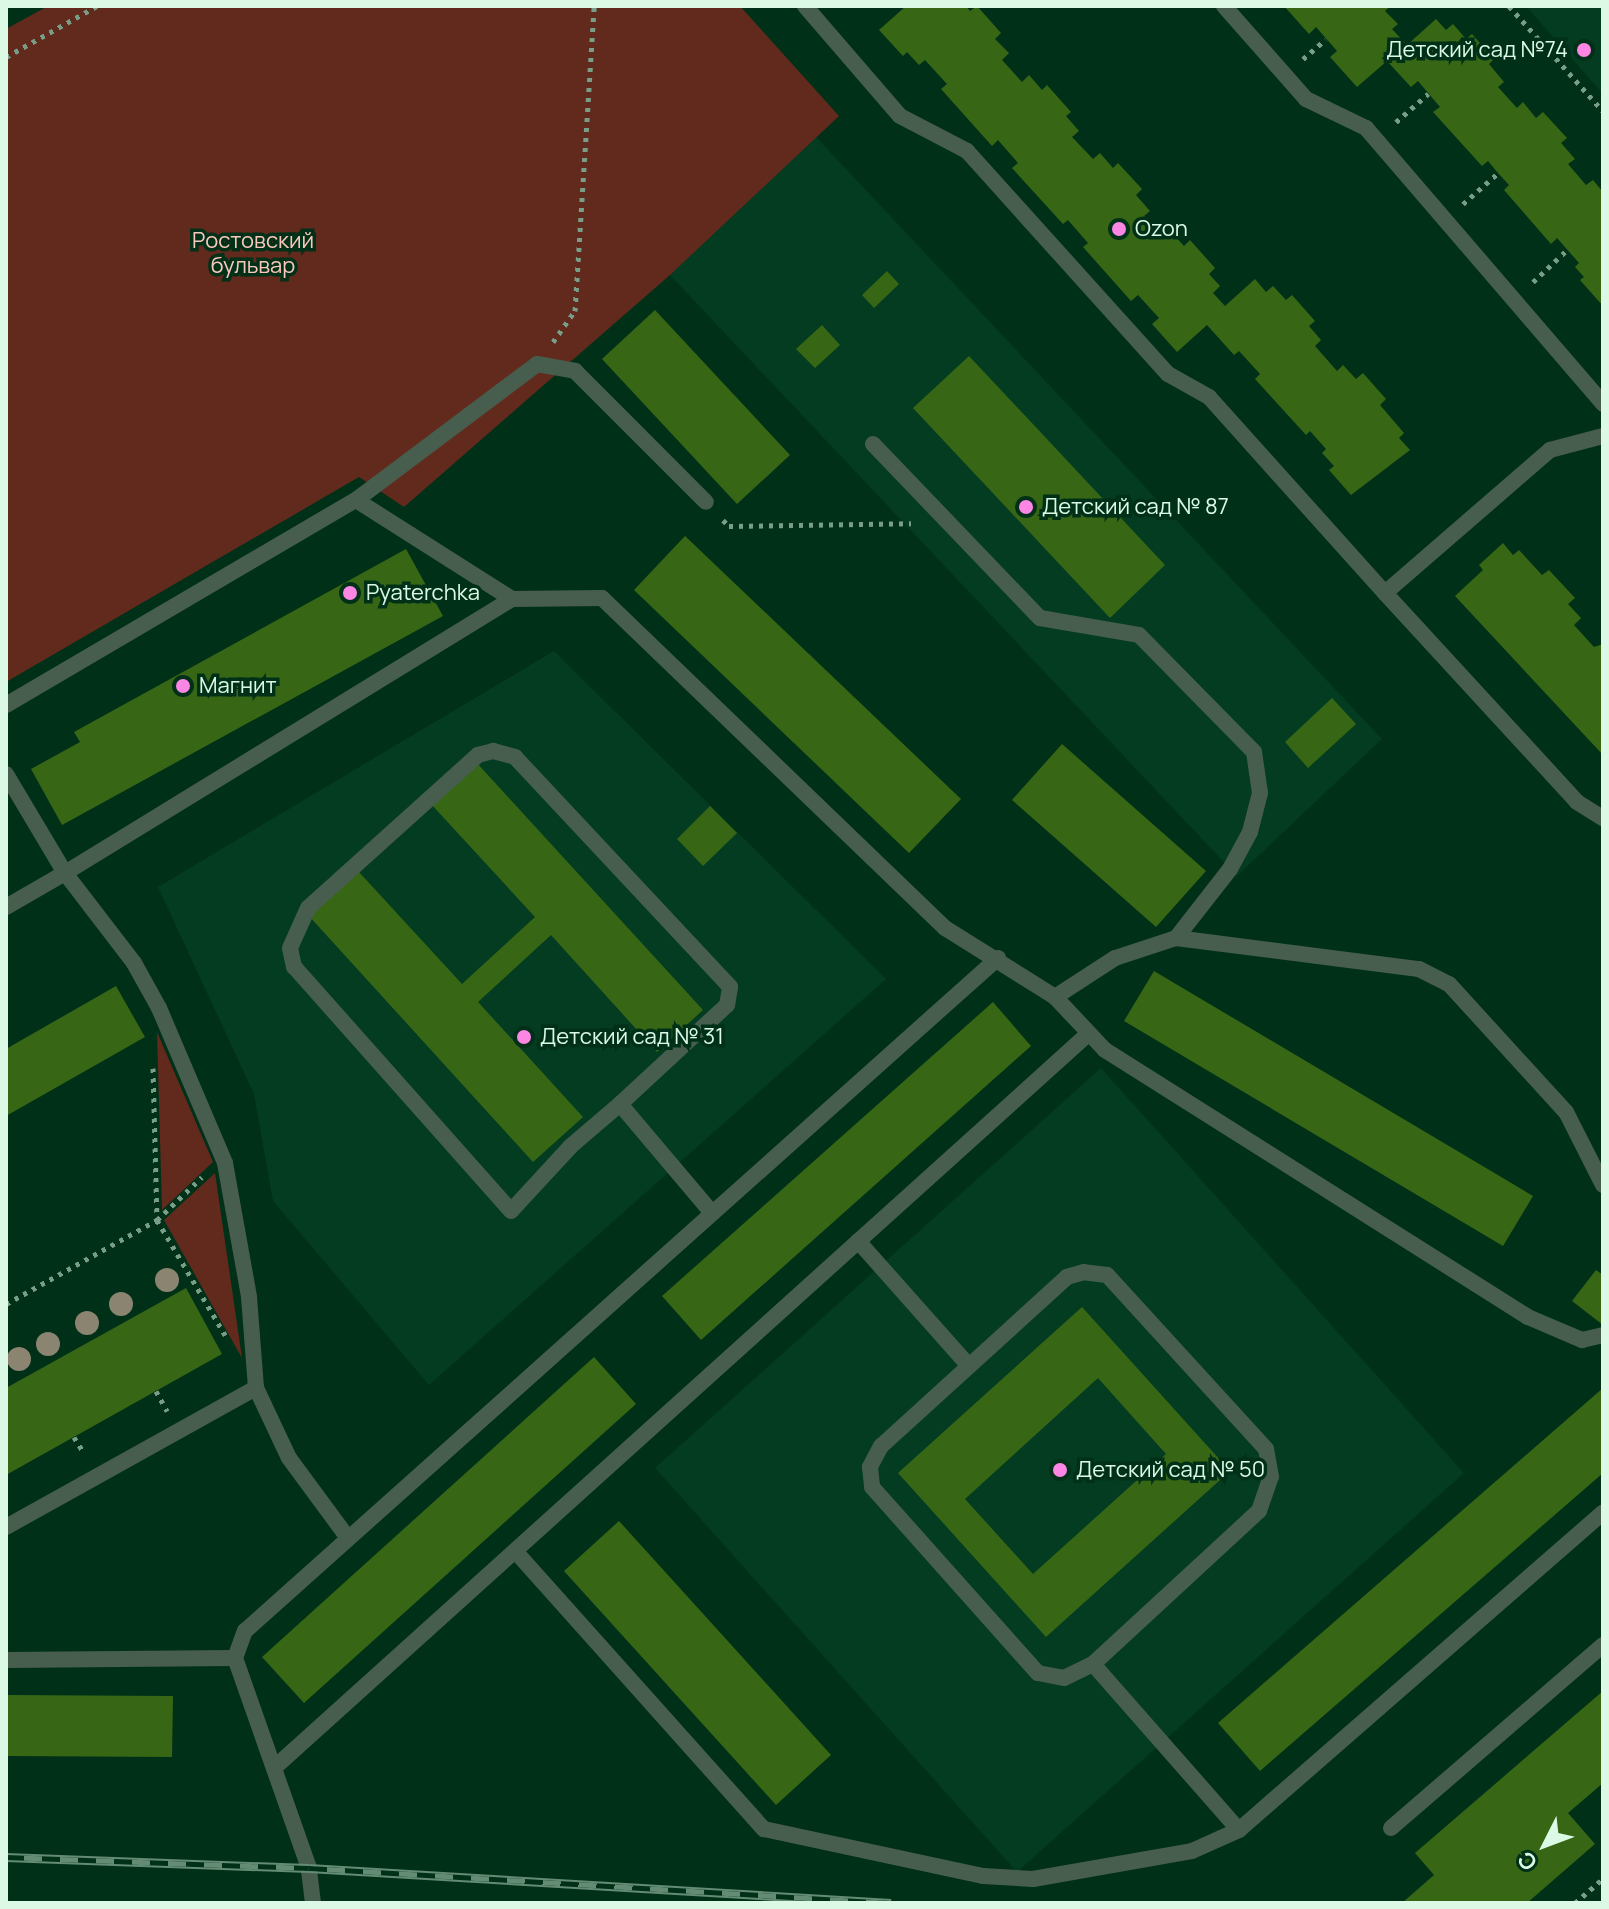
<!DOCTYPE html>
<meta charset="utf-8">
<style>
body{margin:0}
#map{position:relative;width:1609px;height:1909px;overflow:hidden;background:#013018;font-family:Manrope,sans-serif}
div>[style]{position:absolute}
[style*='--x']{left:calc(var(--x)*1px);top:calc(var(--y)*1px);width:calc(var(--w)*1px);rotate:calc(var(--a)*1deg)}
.built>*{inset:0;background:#043c21}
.green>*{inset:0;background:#612a1d}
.building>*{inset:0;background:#376715}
.path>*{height:5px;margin-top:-2.5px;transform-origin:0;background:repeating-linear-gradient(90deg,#789e87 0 4px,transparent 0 10px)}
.service>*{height:16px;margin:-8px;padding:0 8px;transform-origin:8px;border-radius:8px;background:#475e4f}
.rail>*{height:9px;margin-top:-4.5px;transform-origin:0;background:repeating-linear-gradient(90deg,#013018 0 18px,#648b74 0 36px);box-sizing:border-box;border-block:2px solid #648b74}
.trees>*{width:24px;height:24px;margin:-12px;border-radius:50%;background:#8a8471}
.dots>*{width:22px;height:22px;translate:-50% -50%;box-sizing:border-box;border:4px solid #013018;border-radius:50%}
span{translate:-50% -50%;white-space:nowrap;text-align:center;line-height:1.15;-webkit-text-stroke:7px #013018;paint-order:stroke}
.poi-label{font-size:22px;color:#dbf9e4}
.right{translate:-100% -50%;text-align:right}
.left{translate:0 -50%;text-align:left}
.park-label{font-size:22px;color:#fac8ba}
.frame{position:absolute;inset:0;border:8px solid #dbf9e4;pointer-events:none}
.north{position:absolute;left:1505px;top:1805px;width:80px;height:80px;-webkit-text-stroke:6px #013018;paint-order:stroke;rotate:228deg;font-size:22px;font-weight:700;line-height:32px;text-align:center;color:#dbf9e4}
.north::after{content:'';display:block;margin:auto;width:28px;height:36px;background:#dbf9e4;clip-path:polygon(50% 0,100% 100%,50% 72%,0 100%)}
</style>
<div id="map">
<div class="built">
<i style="clip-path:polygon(1526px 6px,1603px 6px,1603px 94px)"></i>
<i style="clip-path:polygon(816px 137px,1382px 739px,1237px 876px,670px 275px)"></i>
<i style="clip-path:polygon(554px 651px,886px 979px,429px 1385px,273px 1201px,254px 1094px,158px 887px)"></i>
<i style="clip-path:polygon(1101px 1068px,1464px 1473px,1017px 1872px,655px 1468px)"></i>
</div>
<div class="green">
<i style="clip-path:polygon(48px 6px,740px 6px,839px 116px,670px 275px,404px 507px,359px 477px,6px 682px,6px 29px)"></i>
<i style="clip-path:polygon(157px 1032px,213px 1162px,162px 1210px)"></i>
<i style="clip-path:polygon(215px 1173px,242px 1358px,164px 1220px)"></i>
</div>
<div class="building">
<i style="clip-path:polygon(906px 6px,966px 6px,970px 11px,977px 6px,1001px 33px,995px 39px,1009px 53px,1002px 60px,1022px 82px,1029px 75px,1042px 90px,1047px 85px,1071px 112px,1066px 116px,1079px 131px,1072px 137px,1093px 159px,1100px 153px,1113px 168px,1118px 163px,1142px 189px,1136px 195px,1150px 211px,1144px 216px,1164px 238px,1171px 232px,1184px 246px,1190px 240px,1215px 268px,1209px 274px,1220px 286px,1213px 293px,1225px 306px,1255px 279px,1266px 292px,1273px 286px,1286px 300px,1292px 295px,1315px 321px,1309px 326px,1321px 340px,1315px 346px,1337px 371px,1343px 365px,1356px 379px,1363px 373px,1386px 399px,1380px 405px,1404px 433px,1399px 438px,1410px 450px,1351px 495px,1329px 470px,1334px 466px,1322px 453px,1326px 449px,1310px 431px,1306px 435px,1255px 379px,1260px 374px,1239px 351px,1234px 355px,1207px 325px,1177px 352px,1152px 324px,1159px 318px,1138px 295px,1131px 301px,1083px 247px,1088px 243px,1068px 220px,1063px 224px,1012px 168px,1018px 163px,998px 140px,992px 146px,941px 89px,947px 84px,925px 60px,919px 65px,907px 52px,903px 56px,879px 30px)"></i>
<i style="clip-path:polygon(1284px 6px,1391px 6px,1385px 11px,1398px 24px,1392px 29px,1407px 45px,1436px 19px,1446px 30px,1453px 24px,1466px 39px,1472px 34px,1494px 59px,1489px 64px,1504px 82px,1498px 87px,1517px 108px,1523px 102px,1536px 118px,1543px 112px,1567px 138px,1561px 143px,1575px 159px,1568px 164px,1586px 185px,1593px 180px,1603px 192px,1603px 306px,1580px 280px,1584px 277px,1575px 267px,1579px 263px,1557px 238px,1551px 244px,1504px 190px,1509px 185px,1498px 173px,1488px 161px,1482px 166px,1433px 112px,1440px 107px,1418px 81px,1411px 87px,1387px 61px,1357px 87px,1330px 57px,1337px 51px,1316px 27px,1309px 34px)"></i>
<i style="clip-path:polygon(887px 271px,899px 284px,874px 308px,862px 295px)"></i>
<i style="clip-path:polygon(655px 310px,790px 455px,737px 504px,602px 359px)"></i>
<i style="clip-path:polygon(822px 325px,840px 345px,815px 368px,796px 349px)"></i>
<i style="clip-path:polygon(969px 356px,1165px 565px,1110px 618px,913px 408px)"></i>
<i style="clip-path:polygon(685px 536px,961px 799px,909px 853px,634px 590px)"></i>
<i style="clip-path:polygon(1503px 543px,1513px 555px,1519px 550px,1542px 575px,1549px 570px,1575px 598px,1568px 604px,1581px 618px,1574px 625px,1594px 647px,1603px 644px,1603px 755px,1455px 596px,1483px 570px,1479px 565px)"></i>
<i style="clip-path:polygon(406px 549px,443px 616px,62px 825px,31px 769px,80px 742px,74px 732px)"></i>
<i style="clip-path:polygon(1332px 698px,1356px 724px,1308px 768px,1285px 742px)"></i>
<i style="clip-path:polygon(1062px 744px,1206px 871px,1156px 927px,1012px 800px)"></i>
<i style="clip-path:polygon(476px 762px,703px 1010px,657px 1052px,551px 935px,478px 1002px,583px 1117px,533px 1162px,309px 916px,358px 871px,462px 984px,535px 917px,431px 804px)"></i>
<i style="clip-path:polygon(710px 806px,737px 833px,703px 866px,677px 839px)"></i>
<i style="clip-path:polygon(1154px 971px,1533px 1196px,1503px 1246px,1124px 1021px)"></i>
<i style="clip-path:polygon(116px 986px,145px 1037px,6px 1116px,6px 1049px)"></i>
<i style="clip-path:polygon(993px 1002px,1031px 1046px,701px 1340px,662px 1296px)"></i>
<i style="clip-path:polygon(1596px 1270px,1603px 1275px,1603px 1325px,1572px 1301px)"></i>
<i style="clip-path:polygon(186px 1288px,222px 1354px,6px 1475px,6px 1388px)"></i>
<i style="clip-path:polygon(evenodd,1082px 1307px,1230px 1471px,1046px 1637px,898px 1473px,1082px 1307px,1098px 1378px,1166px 1454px,1033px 1574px,965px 1499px,1098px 1378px)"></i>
<i style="clip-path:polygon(594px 1357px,636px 1404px,304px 1703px,262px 1657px)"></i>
<i style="clip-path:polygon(1603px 1388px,1603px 1473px,1260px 1771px,1218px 1723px)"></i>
<i style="clip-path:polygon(619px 1521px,831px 1755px,776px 1805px,564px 1571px)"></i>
<i style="clip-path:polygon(1603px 1691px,1603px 1783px,1568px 1813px,1595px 1844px,1527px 1903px,1402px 1903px,1434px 1875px,1415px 1853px)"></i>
<i style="clip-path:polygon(6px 1695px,173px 1696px,172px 1757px,6px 1756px)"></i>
</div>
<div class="path">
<i style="--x:1509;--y:6;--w:141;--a:48.2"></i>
<i style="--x:6;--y:57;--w:104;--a:-29.3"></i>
<i style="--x:1303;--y:59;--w:30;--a:-41"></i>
<i style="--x:1396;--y:122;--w:43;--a:-41.2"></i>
<i style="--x:1463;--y:204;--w:47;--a:-41.5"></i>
<i style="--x:1533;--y:282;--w:47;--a:-43.3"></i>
<i style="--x:553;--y:342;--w:38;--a:-55"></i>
<i style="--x:575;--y:311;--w:306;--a:-86.4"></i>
<i style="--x:723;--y:520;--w:8;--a:45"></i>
<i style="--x:729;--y:526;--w:182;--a:-0.9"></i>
<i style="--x:153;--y:1068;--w:152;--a:88.5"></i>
<i style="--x:157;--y:1220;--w:134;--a:59.4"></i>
<i style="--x:6;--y:1304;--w:173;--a:-29.1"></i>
<i style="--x:157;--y:1220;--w:62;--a:-43.7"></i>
<i style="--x:156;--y:1391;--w:23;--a:61"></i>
<i style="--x:74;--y:1437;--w:19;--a:58"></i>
<i style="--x:1575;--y:1903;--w:37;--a:-41"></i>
</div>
<div class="service">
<i style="--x:805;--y:6;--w:145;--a:49.2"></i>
<i style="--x:900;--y:116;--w:76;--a:27.6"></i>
<i style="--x:967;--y:151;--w:300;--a:48"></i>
<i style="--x:1168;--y:374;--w:47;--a:29.3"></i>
<i style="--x:1209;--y:397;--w:263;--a:48.1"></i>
<i style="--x:1224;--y:6;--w:124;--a:48.6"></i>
<i style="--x:1306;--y:99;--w:67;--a:25.8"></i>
<i style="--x:1366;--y:128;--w:364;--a:49.3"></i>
<i style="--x:1603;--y:436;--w:55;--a:165.2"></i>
<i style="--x:1550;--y:450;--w:218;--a:139.1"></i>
<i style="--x:1385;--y:593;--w:284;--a:47.4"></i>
<i style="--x:1577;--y:802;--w:31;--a:32"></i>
<i style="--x:873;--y:444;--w:241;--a:46.2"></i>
<i style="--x:1040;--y:618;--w:100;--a:9.7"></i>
<i style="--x:1139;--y:635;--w:164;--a:45.5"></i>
<i style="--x:1254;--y:752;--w:41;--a:81.7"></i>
<i style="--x:1260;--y:793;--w:40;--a:104.4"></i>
<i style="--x:1250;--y:832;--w:42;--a:118.4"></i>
<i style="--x:1230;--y:869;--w:88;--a:128"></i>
<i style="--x:1176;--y:938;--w:64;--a:161.8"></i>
<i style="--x:1115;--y:958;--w:72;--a:147"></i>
<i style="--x:356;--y:500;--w:185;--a:32.4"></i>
<i style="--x:512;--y:599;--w:90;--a:-0.6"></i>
<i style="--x:602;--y:598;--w:476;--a:43.9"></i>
<i style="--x:945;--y:928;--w:130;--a:32.1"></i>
<i style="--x:1055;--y:997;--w:73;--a:46.7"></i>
<i style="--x:1105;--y:1050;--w:500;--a:32.26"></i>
<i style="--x:1528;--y:1317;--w:59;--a:23.1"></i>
<i style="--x:1582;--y:1340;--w:22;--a:-13"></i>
<i style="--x:6;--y:705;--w:406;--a:-30.4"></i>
<i style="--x:356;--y:500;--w:226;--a:-36.9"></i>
<i style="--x:537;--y:364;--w:39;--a:10"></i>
<i style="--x:575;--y:371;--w:185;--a:45"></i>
<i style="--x:6;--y:774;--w:115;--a:59.2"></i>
<i style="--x:65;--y:873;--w:524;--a:-31.51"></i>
<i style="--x:6;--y:907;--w:68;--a:-30"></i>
<i style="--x:65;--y:873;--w:113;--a:52.5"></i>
<i style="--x:134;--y:963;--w:51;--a:60.9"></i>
<i style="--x:159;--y:1008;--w:168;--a:66.9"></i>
<i style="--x:225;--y:1163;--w:136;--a:79.8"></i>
<i style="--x:249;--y:1297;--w:91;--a:85.6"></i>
<i style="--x:256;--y:1388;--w:77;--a:64.8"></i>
<i style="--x:289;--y:1458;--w:99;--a:53.6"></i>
<i style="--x:1176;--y:938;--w:245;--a:7.3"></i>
<i style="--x:1419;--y:969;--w:34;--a:27"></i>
<i style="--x:1449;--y:984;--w:173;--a:47.6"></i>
<i style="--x:1566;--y:1112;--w:82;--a:63.1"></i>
<i style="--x:620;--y:1104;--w:65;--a:139.4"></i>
<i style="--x:571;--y:1146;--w:88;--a:132.7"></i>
<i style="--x:511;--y:1211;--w:327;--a:-131.6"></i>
<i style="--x:294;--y:967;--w:19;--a:-102"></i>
<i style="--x:290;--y:948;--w:44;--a:-65.8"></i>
<i style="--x:308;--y:908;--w:229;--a:-42"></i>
<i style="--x:478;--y:755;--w:16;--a:-15"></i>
<i style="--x:493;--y:751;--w:23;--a:15"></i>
<i style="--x:515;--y:757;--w:315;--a:46.9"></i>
<i style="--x:730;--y:987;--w:18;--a:99"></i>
<i style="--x:727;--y:1005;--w:146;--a:137.2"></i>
<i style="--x:620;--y:1104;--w:143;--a:49.8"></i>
<i style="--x:858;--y:1241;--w:167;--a:48.4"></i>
<i style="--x:6;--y:1527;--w:286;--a:-29.1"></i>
<i style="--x:516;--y:1552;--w:372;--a:48.2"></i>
<i style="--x:764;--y:1829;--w:224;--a:12.1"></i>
<i style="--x:983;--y:1876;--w:50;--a:3.4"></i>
<i style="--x:1033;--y:1879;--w:161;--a:-10"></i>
<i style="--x:1192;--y:1851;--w:51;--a:-24.1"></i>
<i style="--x:1239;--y:1830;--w:483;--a:-41.1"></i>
<i style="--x:6;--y:1660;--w:229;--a:-0.5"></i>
<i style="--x:1093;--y:1664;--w:226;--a:-42.7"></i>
<i style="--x:1259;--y:1511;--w:36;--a:-71"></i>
<i style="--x:1271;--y:1477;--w:28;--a:-100"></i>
<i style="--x:1266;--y:1449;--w:236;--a:-132.4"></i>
<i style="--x:1107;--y:1275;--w:23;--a:-173"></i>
<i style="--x:1084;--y:1272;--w:18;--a:164"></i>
<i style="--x:1067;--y:1277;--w:251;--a:137.7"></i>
<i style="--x:881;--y:1446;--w:24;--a:118"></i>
<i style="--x:870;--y:1467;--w:20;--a:84"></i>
<i style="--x:872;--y:1487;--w:249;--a:48.3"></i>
<i style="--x:1038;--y:1673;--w:26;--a:11"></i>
<i style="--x:1064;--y:1678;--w:32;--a:-26"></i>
<i style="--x:1093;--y:1664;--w:221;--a:48.7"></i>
<i style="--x:274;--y:1768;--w:1096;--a:-42.04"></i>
<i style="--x:1391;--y:1828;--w:280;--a:-40.8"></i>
<i style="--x:313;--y:1903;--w:35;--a:-97"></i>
<i style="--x:309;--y:1868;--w:223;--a:-109.4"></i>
<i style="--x:235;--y:1658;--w:29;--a:-70"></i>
<i style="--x:245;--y:1631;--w:1010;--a:-41.79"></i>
</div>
<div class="rail">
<i style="--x:6;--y:1857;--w:303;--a:2.1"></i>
<i style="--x:309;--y:1868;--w:583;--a:3.44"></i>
</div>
<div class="trees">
<i style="left:167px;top:1280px"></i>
<i style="left:121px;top:1304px"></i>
<i style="left:87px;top:1323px"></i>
<i style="left:48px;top:1344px"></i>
<i style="left:19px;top:1359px"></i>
</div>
<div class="dots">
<i style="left:1584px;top:50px;background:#fc86e4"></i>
<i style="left:1119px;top:229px;background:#fc86e4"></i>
<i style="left:1026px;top:507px;background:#fc86e4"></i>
<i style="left:350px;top:593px;background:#fc86e4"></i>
<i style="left:183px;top:686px;background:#fc86e4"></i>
<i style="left:524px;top:1037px;background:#fc86e4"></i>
<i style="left:1060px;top:1470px;background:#fc86e4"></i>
</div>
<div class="poi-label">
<span class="right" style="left:1568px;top:50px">Детский сад №74</span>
<span class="left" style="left:1135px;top:229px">Ozon</span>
<span class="left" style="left:1042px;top:507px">Детский сад № 87</span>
<span class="left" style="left:366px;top:593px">Pyaterchka</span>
<span class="left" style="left:199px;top:686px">Магнит</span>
<span class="left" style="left:540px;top:1037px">Детский сад № 31</span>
<span class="left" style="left:1076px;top:1470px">Детский сад № 50</span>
</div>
<div class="park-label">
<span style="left:253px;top:253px">Ростовский<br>бульвар</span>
</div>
<div class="frame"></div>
<div class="north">С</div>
</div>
